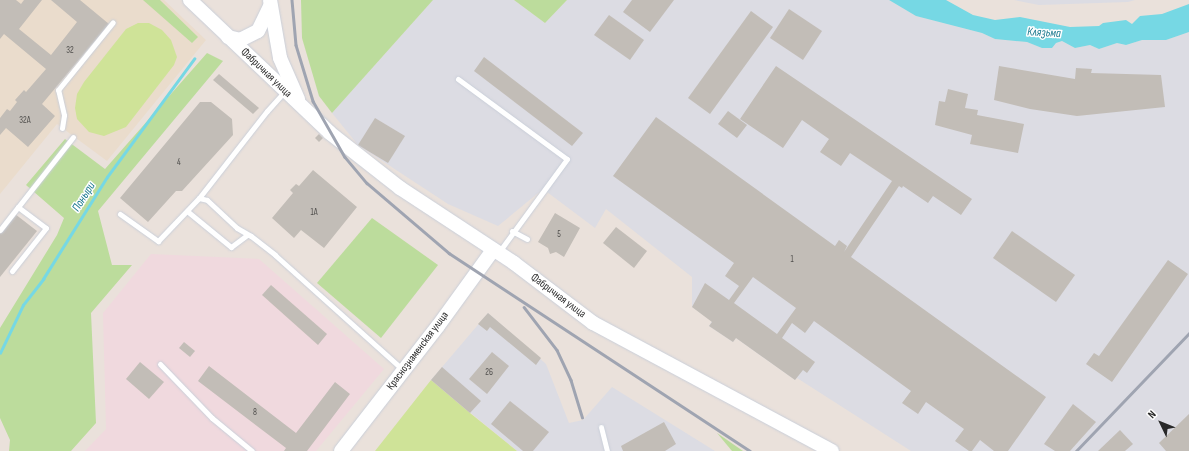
<!DOCTYPE html>
<meta charset="utf-8">
<style>
body{margin:0}
#map{position:relative;width:1189px;height:451px;overflow:hidden;background:#eae1db;font-family:"Sofia Sans Condensed",sans-serif}
div>[style]{position:absolute}
[style*='--x']{left:calc(var(--x)*1px);top:calc(var(--y)*1px);width:calc(var(--w)*1px);rotate:calc(var(--a)*1deg)}
.industrial>*{inset:0;background:#dcdce3}
.education>*{inset:0;background:#eadccc}
.medical>*{inset:0;background:#f0d9de}
.green>*{inset:0;background:#bcdc9c}
.pitch>*{inset:0;background:#cfe398}
.water>*{inset:0;background:#76d8e4}
.stream>*{height:2.5px;margin:-1.25px;padding:0 1.25px;transform-origin:1.25px;border-radius:1.25px;background:#76d8e4}
.building>*{inset:0;background:#c2bdb7}
.roads{filter:drop-shadow(0 0 1px #cacfd9) drop-shadow(0 0 1px #cacfd9)}
.lane>*{height:5px;margin:-2.5px;padding:0 2.5px;transform-origin:2.5px;border-radius:2.5px;background:#fff}
.secondary>*{height:14px;margin:-7px;padding:0 7px;transform-origin:7px;border-radius:7px;background:#fff}
.rail>*{height:2.5px;margin:-1.25px;padding:0 1.25px;transform-origin:1.25px;border-radius:1.25px;background:#9fa4b1}
span{translate:-50% -50%;white-space:nowrap;text-align:center;line-height:1.15;-webkit-text-stroke:3px #fff;paint-order:stroke}
.number-label{font-size:9px;color:#4f4e4c}
.number-label span{-webkit-text-stroke-width:0}
.street-label{font-size:11px;color:#292929}
.water-label{font-size:12px;color:#18778d;font-style:italic}
.north{position:absolute;left:1141px;top:403px;width:40px;height:40px;-webkit-text-stroke:3px #fff;paint-order:stroke;rotate:313deg;font-size:11px;font-weight:700;line-height:16px;text-align:center;color:#292929}
.north::after{content:'';display:block;margin:auto;width:14px;height:18px;background:#292929;clip-path:polygon(50% 0,100% 100%,50% 72%,0 100%)}
</style>
<div id="map">
<div class="industrial">
<i style="clip-path:polygon(433px 0,514px 0,545px 23px,567px 0,889px 0,916px 16px,982px 33px,995px 39px,1027px 42px,1042px 48px,1062px 41px,1075px 48px,1090px 45px,1099px 49px,1117px 43px,1126px 45px,1142px 40px,1166px 40px,1189px 32px,1189px 451px,911px 451px,797px 378px,795px 380px,736px 338px,733px 342px,709px 326px,712px 321px,692px 307px,692px 277px,606px 209px,595px 228px,543px 189px,498px 226px,448px 204px,358px 145px,332px 113px)"></i>
<i style="clip-path:polygon(1014px 0,1135px 0,1128px 2px,1039px 5px)"></i>
<i style="clip-path:polygon(488px 313px,546px 364px,569px 423px,583px 420px,612px 387px,715px 451px,517px 451px,431px 380px)"></i>
</div>
<div class="education">
<i style="clip-path:polygon(0 0,164px 0,206px 40px,107px 161px,57px 124px,0 194px)"></i>
</div>
<div class="medical">
<i style="clip-path:polygon(151px 254px,259px 259px,384px 369px,316px 451px,85px 451px,106px 429px,103px 313px)"></i>
</div>
<div class="green">
<i style="clip-path:polygon(143px 0,160px 0,198px 37px,192px 43px)"></i>
<i style="clip-path:polygon(301px 0,433px 0,332px 113px,319px 96px,302px 38px)"></i>
<i style="clip-path:polygon(514px 0,567px 0,545px 23px)"></i>
<i style="clip-path:polygon(207px 53px,223px 61px,98px 211px,112px 265px,132px 265px,91px 313px,96px 423px,71px 451px,9px 451px,10px 440px,0 418px,0 328px,57px 235px,64px 218px,26px 185px,65px 139px,105px 169px)"></i>
<i style="clip-path:polygon(372px 218px,438px 265px,381px 338px,317px 283px)"></i>
<i style="clip-path:polygon(717px 433px,743px 451px,732px 451px)"></i>
</div>
<div class="pitch">
<i style="clip-path:polygon(138px 23px,149px 23px,162px 30px,171px 40px,177px 57px,174px 65px,126px 127px,104px 136px,89px 132px,77px 119px,75px 108px,77px 94px,84px 82px,126px 29px)"></i>
<i style="clip-path:polygon(431px 380px,470px 413px,517px 451px,375px 451px)"></i>
</div>
<div class="water">
<i style="clip-path:polygon(889px 0,946px 0,973px 15px,995px 20px,1020px 17px,1070px 27px,1099px 26px,1103px 23px,1126px 20px,1132px 24px,1140px 16px,1162px 14px,1189px 4px,1189px 32px,1166px 40px,1142px 40px,1126px 45px,1117px 43px,1099px 49px,1090px 45px,1075px 48px,1062px 41px,1056px 43px,1052px 48px,1042px 48px,1027px 42px,995px 39px,982px 33px,916px 16px)"></i>
</div>
<div class="stream">
<i style="--x:0;--y:353;--w:53;--a:-64.4"></i>
<i style="--x:23;--y:305;--w:33;--a:-52"></i>
<i style="--x:43;--y:279;--w:120;--a:-57.9"></i>
<i style="--x:107;--y:177;--w:147;--a:-53.6"></i>
</div>
<div class="building">
<i style="clip-path:polygon(0 0,16px 0,21px 4px,24px 0,42px 0,19px 29px,51px 55px,77px 22px,51px 0,80px 0,109px 24px,42px 104px,55px 116px,28px 147px,6px 128px,0 135px,0 118px,7px 109px,10px 111px,17px 102px,15px 100px,24px 90px,26px 92px,46px 69px,4px 34px,0 39px)"></i>
<i style="clip-path:polygon(632px 0,674px 0,650px 32px,623px 12px)"></i>
<i style="clip-path:polygon(789px 9px,822px 31px,803px 60px,770px 38px)"></i>
<i style="clip-path:polygon(751px 11px,773px 27px,710px 114px,688px 98px)"></i>
<i style="clip-path:polygon(609px 15px,644px 40px,630px 60px,594px 35px)"></i>
<i style="clip-path:polygon(484px 57px,583px 133px,572px 146px,474px 71px)"></i>
<i style="clip-path:polygon(evenodd,776px 66px,972px 199px,961px 215px,933px 196px,928px 203px,903px 186px,902px 188px,899px 186px,851px 257px,1046px 397px,1008px 451px,994px 451px,980px 440px,972px 451px,969px 451px,955px 441px,964px 429px,926px 402px,918px 414px,902px 403px,911px 391px,814px 321px,805px 333px,792px 323px,782px 338px,815px 362px,807px 373px,803px 370px,795px 380px,736px 338px,733px 342px,709px 326px,712px 322px,692px 307px,705px 283px,729px 300px,739px 286px,725px 276px,734px 263px,613px 176px,656px 117px,835px 246px,839px 240px,847px 246px,844px 252px,892px 181px,850px 153px,841px 166px,820px 152px,829px 139px,802px 120px,783px 148px,740px 119px,776px 66px,753px 277px,796px 308px,777px 334px,734px 303px,753px 277px)"></i>
<i style="clip-path:polygon(999px 66px,1075px 79px,1076px 68px,1092px 69px,1091px 73px,1161px 75px,1165px 107px,1077px 116px,1030px 109px,994px 100px)"></i>
<i style="clip-path:polygon(219px 74px,259px 108px,253px 114px,213px 80px)"></i>
<i style="clip-path:polygon(948px 89px,968px 94px,965px 108px,978px 110px,977px 115px,1024px 124px,1018px 153px,970px 144px,972px 135px,935px 125px,939px 101px,945px 102px)"></i>
<i style="clip-path:polygon(200px 102px,211px 102px,232px 119px,233px 135px,182px 191px,176px 191px,148px 222px,120px 198px)"></i>
<i style="clip-path:polygon(728px 111px,747px 125px,737px 138px,718px 124px)"></i>
<i style="clip-path:polygon(375px 118px,405px 136px,388px 163px,358px 145px)"></i>
<i style="clip-path:polygon(319px 134px,323px 138px,319px 142px,315px 138px)"></i>
<i style="clip-path:polygon(313px 170px,357px 207px,324px 248px,301px 230px,294px 238px,272px 218px,293px 193px,290px 190px,296px 184px,299px 186px)"></i>
<i style="clip-path:polygon(555px 213px,580px 228px,564px 257px,556px 252px,550px 254px,548px 248px,538px 242px)"></i>
<i style="clip-path:polygon(15px 214px,37px 231px,0 277px,0 233px)"></i>
<i style="clip-path:polygon(616px 227px,647px 251px,634px 268px,603px 243px)"></i>
<i style="clip-path:polygon(1012px 231px,1075px 275px,1056px 302px,993px 258px)"></i>
<i style="clip-path:polygon(1168px 260px,1188px 274px,1112px 382px,1086px 364px,1094px 353px,1099px 356px)"></i>
<i style="clip-path:polygon(271px 285px,327px 334px,318px 345px,262px 295px)"></i>
<i style="clip-path:polygon(488px 313px,541px 358px,536px 365px,490px 327px,487px 331px,478px 324px)"></i>
<i style="clip-path:polygon(184px 342px,195px 351px,190px 357px,179px 348px)"></i>
<i style="clip-path:polygon(492px 352px,509px 366px,487px 394px,469px 379px)"></i>
<i style="clip-path:polygon(140px 362px,164px 382px,149px 399px,126px 379px)"></i>
<i style="clip-path:polygon(209px 366px,296px 433px,335px 382px,350px 394px,307px 451px,284px 451px,286px 448px,198px 381px)"></i>
<i style="clip-path:polygon(442px 367px,481px 401px,470px 413px,431px 380px)"></i>
<i style="clip-path:polygon(510px 401px,549px 432px,533px 451px,523px 451px,491px 424px)"></i>
<i style="clip-path:polygon(1073px 404px,1096px 422px,1070px 451px,1055px 451px,1044px 444px)"></i>
<i style="clip-path:polygon(1189px 414px,1189px 451px,1166px 451px,1159px 443px)"></i>
<i style="clip-path:polygon(664px 422px,676px 444px,665px 451px,623px 451px,621px 446px)"></i>
<i style="clip-path:polygon(1120px 430px,1133px 444px,1125px 451px,1098px 451px)"></i>
</div>
<div class="roads">
<div class="lane">
<i style="--x:458;--y:79;--w:135;--a:36.3"></i>
<i style="--x:567;--y:159;--w:115;--a:126.2"></i>
<i style="--x:62;--y:128;--w:13;--a:-81"></i>
<i style="--x:64;--y:115;--w:26;--a:-103"></i>
<i style="--x:58;--y:90;--w:87;--a:-51"></i>
<i style="--x:199;--y:198;--w:110;--a:-52"></i>
<i style="--x:267;--y:111;--w:27;--a:-48"></i>
<i style="--x:18;--y:207;--w:89;--a:-51.8"></i>
<i style="--x:187;--y:211;--w:57;--a:39.3"></i>
<i style="--x:231;--y:247;--w:20;--a:-37"></i>
<i style="--x:120;--y:214;--w:47;--a:35.4"></i>
<i style="--x:158;--y:241;--w:59;--a:-46.4"></i>
<i style="--x:199;--y:198;--w:8;--a:14"></i>
<i style="--x:207;--y:200;--w:41;--a:43"></i>
<i style="--x:237;--y:228;--w:16;--a:30"></i>
<i style="--x:251;--y:236;--w:31;--a:38"></i>
<i style="--x:275;--y:255;--w:172;--a:41.9"></i>
<i style="--x:0;--y:230;--w:29;--a:-52"></i>
<i style="--x:18;--y:207;--w:35;--a:37"></i>
<i style="--x:46;--y:228;--w:55;--a:128.3"></i>
<i style="--x:512;--y:231;--w:17;--a:28"></i>
<i style="--x:160;--y:364;--w:75;--a:46.1"></i>
<i style="--x:212;--y:418;--w:52;--a:39.5"></i>
<i style="--x:601;--y:427;--w:25;--a:76"></i>
</div>
<div class="secondary">
<i style="--x:190;--y:0;--w:193;--a:43.5"></i>
<i style="--x:330;--y:133;--w:89;--a:38.2"></i>
<i style="--x:400;--y:188;--w:136;--a:33.3"></i>
<i style="--x:514;--y:263;--w:99;--a:37.2"></i>
<i style="--x:593;--y:323;--w:271;--a:28.2"></i>
<i style="--x:270;--y:0;--w:59;--a:80.2"></i>
<i style="--x:280;--y:58;--w:45;--a:66.3"></i>
<i style="--x:228;--y:37;--w:12;--a:14"></i>
<i style="--x:240;--y:40;--w:20;--a:-27"></i>
<i style="--x:258;--y:31;--w:28;--a:-64"></i>
<i style="--x:341;--y:451;--w:158;--a:-52.2"></i>
<i style="--x:438;--y:326;--w:94;--a:-54.1"></i>
</div>
</div>
<div class="rail">
<i style="--x:292;--y:0;--w:45;--a:84.9"></i>
<i style="--x:296;--y:45;--w:59;--a:73.1"></i>
<i style="--x:313;--y:101;--w:64;--a:60.3"></i>
<i style="--x:345;--y:157;--w:34;--a:50"></i>
<i style="--x:367;--y:183;--w:108;--a:40.5"></i>
<i style="--x:449;--y:253;--w:360;--a:33.3"></i>
<i style="--x:524;--y:307;--w:54;--a:52.5"></i>
<i style="--x:557;--y:350;--w:33;--a:65"></i>
<i style="--x:571;--y:380;--w:39;--a:73"></i>
<i style="--x:1076;--y:451;--w:163;--a:-46.2"></i>
</div>
<div class="number-label">
<span style="left:70px;top:51px">32</span>
<span style="left:25px;top:121px">32А</span>
<span style="left:179px;top:163px">4</span>
<span style="left:314px;top:213px">1А</span>
<span style="left:559px;top:235px">5</span>
<span style="left:792px;top:260px">1</span>
<span style="left:489px;top:373px">26</span>
<span style="left:255px;top:413px">8</span>
</div>
<div class="street-label">
<span style="left:266px;top:73px;rotate:44deg">Фабричная улица</span>
<span style="left:558px;top:296px;rotate:37deg">Фабричная улица</span>
<span style="left:418px;top:351px;rotate:-53deg">Краснознаменская улица</span>
</div>
<div class="water-label">
<span style="left:1044px;top:33px;rotate:3deg">Клязьма</span>
<span style="left:84px;top:197px;rotate:-58deg">Поныри</span>
</div>
<div class="north">N</div>
</div>
